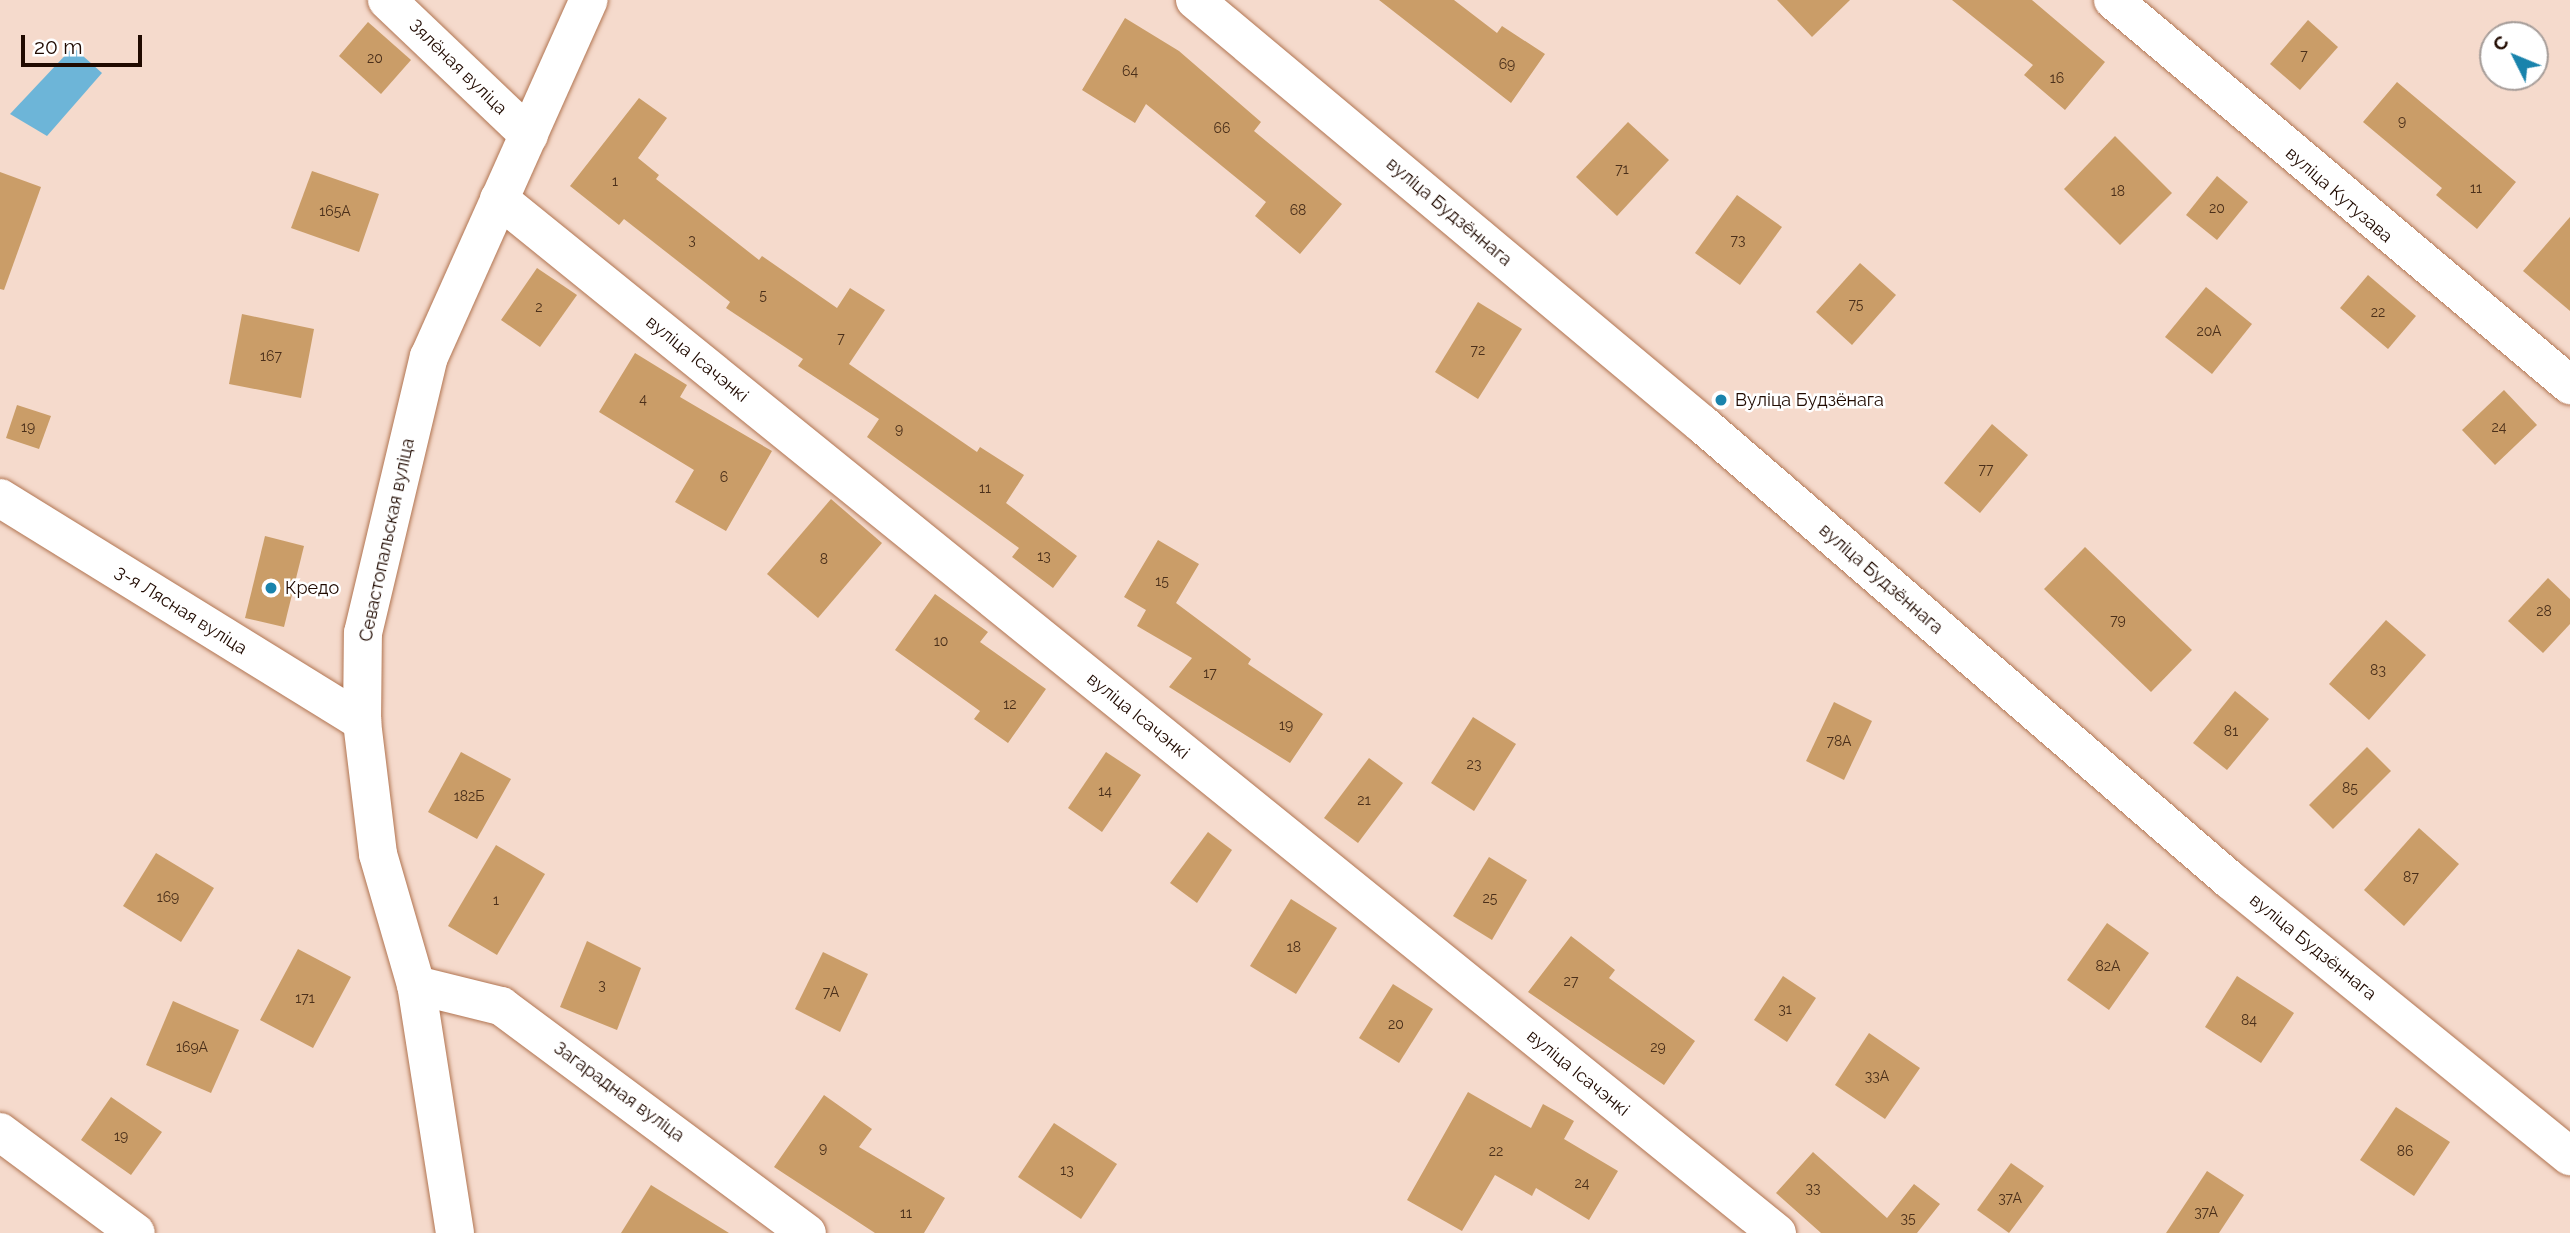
<!DOCTYPE html>
<meta charset="utf-8">
<style>
body{margin:0}
#map{position:relative;width:2570px;height:1233px;overflow:hidden;background:#f5dacc;font-family:Raleway,sans-serif}
div>[style]{position:absolute}
[style*='--x']{left:calc(var(--x)*1px);top:calc(var(--y)*1px);width:calc(var(--w)*1px);rotate:calc(var(--a)*1deg)}
.water>*{inset:0;background:#6db5d8}
.building>*{inset:0;background:#ca9d68}
.roads{filter:drop-shadow(0 0 2px #b17552) drop-shadow(0 0 2px #b17552)}
.street>*{height:38px;margin:-19px;padding:0 19px;transform-origin:19px;border-radius:19px;background:#fff}
.secondary>*{height:38px;margin:-19px;padding:0 19px;transform-origin:19px;border-radius:19px;background:#fff}
.dots>*{width:19px;height:19px;translate:-50% -50%;box-sizing:border-box;border:4px solid #fff;border-radius:50%}
span{translate:-50% -50%;white-space:nowrap;text-align:center;line-height:1.15;-webkit-text-stroke:5px #fff;paint-order:stroke}
.number-label{font-size:14px;color:#4a2f1a}
.number-label span{-webkit-text-stroke-width:0}
.street-label{font-size:18px;color:#200a00}
.poi-label{font-size:18px;color:#200a00}
.left{translate:0 -50%;text-align:left}
.north{position:absolute;left:2479px;top:21px;width:70px;height:70px;box-sizing:border-box;background:#fff;border:2px solid #a69d99;border-radius:50%;rotate:313deg;font-size:19px;font-weight:700;line-height:28px;text-align:center;color:#200a00}
.north::after{content:'';display:block;margin:auto;width:24px;height:32px;background:#1983ac;clip-path:polygon(50% 0,100% 100%,50% 72%,0 100%)}
.scale{position:absolute;left:21px;top:35px;width:121px;height:32px;box-sizing:border-box;border:4px solid #200a00;border-top:0;padding-left:9px;font-size:21px;line-height:24px;white-space:nowrap;color:#200a00;-webkit-text-stroke:5px #fff;paint-order:stroke}
</style>
<div id="map">
<div class="water">
<i style="clip-path:polygon(73px 47px,102px 73px,47px 136px,10px 114px)"></i>
</div>
<div class="building">
<i style="clip-path:polygon(1379px 0,1454px 0,1497px 33px,1502px 26px,1545px 54px,1511px 103px)"></i>
<i style="clip-path:polygon(1777px 0,1850px 0,1812px 37px)"></i>
<i style="clip-path:polygon(1952px 0,2032px 0,2105px 62px,2065px 110px,2024px 75px,2033px 65px)"></i>
<i style="clip-path:polygon(1125px 18px,1179px 51px,1261px 122px,1254px 131px,1342px 204px,1300px 254px,1255px 216px,1266px 202px,1146px 104px,1135px 123px,1082px 90px)"></i>
<i style="clip-path:polygon(2308px 20px,2338px 47px,2300px 90px,2270px 64px)"></i>
<i style="clip-path:polygon(368px 22px,411px 60px,381px 94px,339px 56px)"></i>
<i style="clip-path:polygon(2397px 82px,2516px 182px,2477px 229px,2436px 195px,2442px 188px,2363px 122px)"></i>
<i style="clip-path:polygon(639px 98px,667px 118px,638px 158px,659px 175px,656px 179px,759px 260px,762px 256px,837px 308px,850px 288px,885px 310px,849px 364px,977px 452px,980px 447px,1024px 475px,1006px 503px,1077px 556px,1053px 588px,1012px 557px,1019px 548px,867px 437px,879px 419px,798px 366px,803px 359px,726px 308px,730px 302px,624px 219px,619px 225px,570px 186px)"></i>
<i style="clip-path:polygon(1628px 122px,1669px 160px,1617px 216px,1576px 177px)"></i>
<i style="clip-path:polygon(2115px 136px,2172px 193px,2120px 245px,2064px 189px)"></i>
<i style="clip-path:polygon(312px 171px,379px 194px,359px 252px,291px 228px)"></i>
<i style="clip-path:polygon(0 172px,41px 187px,4px 290px,0 289px)"></i>
<i style="clip-path:polygon(2217px 176px,2248px 202px,2217px 240px,2186px 215px)"></i>
<i style="clip-path:polygon(1737px 195px,1782px 227px,1740px 285px,1695px 253px)"></i>
<i style="clip-path:polygon(2570px 217px,2570px 311px,2523px 271px)"></i>
<i style="clip-path:polygon(1860px 263px,1896px 295px,1852px 345px,1816px 312px)"></i>
<i style="clip-path:polygon(537px 268px,577px 295px,540px 347px,501px 320px)"></i>
<i style="clip-path:polygon(2368px 275px,2416px 316px,2388px 349px,2340px 308px)"></i>
<i style="clip-path:polygon(2206px 287px,2252px 324px,2212px 374px,2165px 337px)"></i>
<i style="clip-path:polygon(1478px 302px,1522px 329px,1478px 399px,1435px 372px)"></i>
<i style="clip-path:polygon(242px 314px,314px 329px,301px 398px,229px 384px)"></i>
<i style="clip-path:polygon(635px 353px,687px 385px,680px 397px,772px 451px,726px 531px,675px 502px,694px 470px,599px 412px)"></i>
<i style="clip-path:polygon(2504px 390px,2537px 425px,2495px 465px,2462px 430px)"></i>
<i style="clip-path:polygon(17px 405px,51px 416px,39px 449px,6px 438px)"></i>
<i style="clip-path:polygon(1992px 424px,2028px 455px,1980px 513px,1944px 483px)"></i>
<i style="clip-path:polygon(831px 499px,882px 543px,818px 618px,767px 574px)"></i>
<i style="clip-path:polygon(265px 536px,304px 546px,284px 627px,245px 618px)"></i>
<i style="clip-path:polygon(1158px 540px,1199px 564px,1176px 603px,1251px 659px,1248px 664px,1323px 714px,1290px 763px,1169px 687px,1192px 658px,1137px 626px,1146px 610px,1124px 597px)"></i>
<i style="clip-path:polygon(2085px 547px,2192px 650px,2151px 692px,2044px 589px)"></i>
<i style="clip-path:polygon(2548px 578px,2570px 599px,2570px 624px,2543px 653px,2508px 621px)"></i>
<i style="clip-path:polygon(935px 594px,988px 632px,980px 642px,1046px 689px,1008px 743px,974px 719px,980px 711px,895px 650px)"></i>
<i style="clip-path:polygon(2386px 620px,2426px 655px,2369px 720px,2329px 684px)"></i>
<i style="clip-path:polygon(2235px 691px,2269px 719px,2227px 770px,2193px 743px)"></i>
<i style="clip-path:polygon(1834px 702px,1872px 721px,1844px 780px,1806px 761px)"></i>
<i style="clip-path:polygon(1473px 717px,1516px 744px,1474px 811px,1431px 783px)"></i>
<i style="clip-path:polygon(2367px 747px,2391px 771px,2333px 829px,2309px 805px)"></i>
<i style="clip-path:polygon(461px 752px,511px 779px,477px 839px,428px 812px)"></i>
<i style="clip-path:polygon(1106px 752px,1141px 775px,1102px 832px,1068px 808px)"></i>
<i style="clip-path:polygon(1369px 758px,1403px 783px,1358px 843px,1324px 818px)"></i>
<i style="clip-path:polygon(2419px 828px,2459px 864px,2404px 926px,2364px 890px)"></i>
<i style="clip-path:polygon(1208px 832px,1232px 850px,1197px 903px,1170px 883px)"></i>
<i style="clip-path:polygon(496px 845px,545px 874px,497px 955px,448px 926px)"></i>
<i style="clip-path:polygon(156px 853px,214px 888px,181px 942px,123px 906px)"></i>
<i style="clip-path:polygon(1489px 857px,1527px 880px,1492px 940px,1453px 916px)"></i>
<i style="clip-path:polygon(1291px 899px,1337px 928px,1296px 994px,1250px 966px)"></i>
<i style="clip-path:polygon(2107px 923px,2149px 953px,2109px 1010px,2067px 980px)"></i>
<i style="clip-path:polygon(1571px 936px,1615px 970px,1609px 978px,1695px 1041px,1664px 1085px,1528px 992px)"></i>
<i style="clip-path:polygon(587px 941px,641px 968px,617px 1030px,560px 1007px)"></i>
<i style="clip-path:polygon(298px 949px,351px 977px,313px 1048px,260px 1020px)"></i>
<i style="clip-path:polygon(823px 952px,868px 974px,840px 1032px,795px 1009px)"></i>
<i style="clip-path:polygon(1783px 976px,1816px 998px,1787px 1042px,1754px 1020px)"></i>
<i style="clip-path:polygon(2237px 976px,2294px 1013px,2261px 1063px,2205px 1027px)"></i>
<i style="clip-path:polygon(1393px 984px,1433px 1009px,1399px 1063px,1359px 1038px)"></i>
<i style="clip-path:polygon(173px 1001px,239px 1030px,211px 1093px,146px 1065px)"></i>
<i style="clip-path:polygon(1869px 1033px,1920px 1068px,1885px 1119px,1835px 1085px)"></i>
<i style="clip-path:polygon(1468px 1092px,1531px 1128px,1543px 1104px,1574px 1121px,1564px 1139px,1618px 1171px,1589px 1220px,1536px 1188px,1532px 1196px,1495px 1175px,1462px 1231px,1407px 1200px)"></i>
<i style="clip-path:polygon(824px 1095px,872px 1129px,859px 1147px,945px 1198px,924px 1233px,875px 1233px,774px 1167px)"></i>
<i style="clip-path:polygon(111px 1097px,162px 1132px,131px 1175px,81px 1140px)"></i>
<i style="clip-path:polygon(2396px 1107px,2450px 1142px,2414px 1196px,2360px 1160px)"></i>
<i style="clip-path:polygon(1054px 1123px,1117px 1164px,1081px 1219px,1018px 1177px)"></i>
<i style="clip-path:polygon(1813px 1152px,1887px 1218px,1914px 1184px,1940px 1204px,1917px 1233px,1821px 1233px,1776px 1193px)"></i>
<i style="clip-path:polygon(2011px 1163px,2044px 1186px,2009px 1233px,1977px 1210px)"></i>
<i style="clip-path:polygon(2207px 1171px,2244px 1195px,2219px 1233px,2166px 1233px)"></i>
<i style="clip-path:polygon(651px 1185px,729px 1233px,621px 1233px)"></i>
</div>
<div class="roads">
<div class="street">
<i style="--x:387;--y:0;--w:196;--a:43.6"></i>
<i style="--x:2113;--y:0;--w:598;--a:40.11"></i>
<i style="--x:499;--y:199;--w:1644;--a:38.98"></i>
<i style="--x:0;--y:498;--w:426;--a:31.7"></i>
<i style="--x:416;--y:985;--w:88;--a:13.9"></i>
<i style="--x:501;--y:1006;--w:381;--a:36.6"></i>
<i style="--x:0;--y:1132;--w:169;--a:36.6"></i>
</div>
<div class="secondary">
<i style="--x:1195;--y:0;--w:661;--a:39.91"></i>
<i style="--x:1702;--y:424;--w:698;--a:40.82"></i>
<i style="--x:2230;--y:880;--w:438;--a:39.1"></i>
<i style="--x:455;--y:1233;--w:251;--a:-98.9"></i>
<i style="--x:416;--y:985;--w:136;--a:-106.2"></i>
<i style="--x:378;--y:854;--w:133;--a:-96.9"></i>
<i style="--x:362;--y:722;--w:89;--a:-89.4"></i>
<i style="--x:363;--y:633;--w:284;--a:-76.6"></i>
<i style="--x:429;--y:357;--w:391;--a:-65.9"></i>
</div>
</div>
<div class="dots">
<i style="left:1721px;top:400px;background:#1983ac"></i>
<i style="left:271px;top:588px;background:#1983ac"></i>
</div>
<div class="number-label">
<span style="left:2304px;top:55px">7</span>
<span style="left:375px;top:58px">20</span>
<span style="left:1507px;top:64px">69</span>
<span style="left:1130px;top:71px">64</span>
<span style="left:2057px;top:78px">16</span>
<span style="left:2402px;top:121px">9</span>
<span style="left:1222px;top:128px">66</span>
<span style="left:1622px;top:169px">71</span>
<span style="left:615px;top:181px">1</span>
<span style="left:2476px;top:188px">11</span>
<span style="left:2118px;top:191px">18</span>
<span style="left:2217px;top:208px">20</span>
<span style="left:1298px;top:210px">68</span>
<span style="left:335px;top:211px">165А</span>
<span style="left:692px;top:240px">3</span>
<span style="left:1738px;top:240px">73</span>
<span style="left:763px;top:295px">5</span>
<span style="left:1856px;top:304px">75</span>
<span style="left:539px;top:307px">2</span>
<span style="left:2378px;top:312px">22</span>
<span style="left:2209px;top:331px">20А</span>
<span style="left:841px;top:338px">7</span>
<span style="left:1478px;top:350px">72</span>
<span style="left:271px;top:356px">167</span>
<span style="left:643px;top:399px">4</span>
<span style="left:28px;top:427px">19</span>
<span style="left:2499px;top:427px">24</span>
<span style="left:899px;top:429px">9</span>
<span style="left:1986px;top:469px">77</span>
<span style="left:724px;top:477px">6</span>
<span style="left:985px;top:488px">11</span>
<span style="left:1044px;top:556px">13</span>
<span style="left:824px;top:559px">8</span>
<span style="left:1162px;top:581px">15</span>
<span style="left:2544px;top:611px">28</span>
<span style="left:2118px;top:620px">79</span>
<span style="left:941px;top:641px">10</span>
<span style="left:2378px;top:670px">83</span>
<span style="left:1210px;top:673px">17</span>
<span style="left:1010px;top:704px">12</span>
<span style="left:1286px;top:725px">19</span>
<span style="left:2231px;top:731px">81</span>
<span style="left:1839px;top:741px">78А</span>
<span style="left:1474px;top:764px">23</span>
<span style="left:2350px;top:788px">85</span>
<span style="left:1105px;top:791px">14</span>
<span style="left:469px;top:796px">182Б</span>
<span style="left:1364px;top:800px">21</span>
<span style="left:2411px;top:877px">87</span>
<span style="left:168px;top:897px">169</span>
<span style="left:1490px;top:898px">25</span>
<span style="left:496px;top:900px">1</span>
<span style="left:1294px;top:947px">18</span>
<span style="left:2108px;top:966px">82А</span>
<span style="left:1571px;top:981px">27</span>
<span style="left:602px;top:985px">3</span>
<span style="left:831px;top:992px">7А</span>
<span style="left:305px;top:998px">171</span>
<span style="left:1785px;top:1009px">31</span>
<span style="left:2249px;top:1020px">84</span>
<span style="left:1396px;top:1024px">20</span>
<span style="left:192px;top:1047px">169А</span>
<span style="left:1658px;top:1047px">29</span>
<span style="left:1877px;top:1076px">33А</span>
<span style="left:121px;top:1136px">19</span>
<span style="left:823px;top:1148px">9</span>
<span style="left:1496px;top:1151px">22</span>
<span style="left:2405px;top:1151px">86</span>
<span style="left:1067px;top:1170px">13</span>
<span style="left:1582px;top:1183px">24</span>
<span style="left:1813px;top:1188px">33</span>
<span style="left:2010px;top:1198px">37А</span>
<span style="left:2206px;top:1212px">37А</span>
<span style="left:906px;top:1213px">11</span>
<span style="left:1908px;top:1218px">35</span>
</div>
<div class="street-label">
<span style="left:458px;top:67px;rotate:44deg">Зялёная вуліца</span>
<span style="left:2339px;top:195px;rotate:41deg">вуліца Кутузава</span>
<span style="left:1449px;top:212px;rotate:40deg">вуліца Будзённага</span>
<span style="left:697px;top:359px;rotate:39deg">вуліца Ісачэнкі</span>
<span style="left:387px;top:540px;rotate:-78deg">Севастопальская вуліца</span>
<span style="left:1881px;top:579px;rotate:41deg">вуліца Будзённага</span>
<span style="left:181px;top:610px;rotate:32deg">3-я Лясная вуліца</span>
<span style="left:1138px;top:716px;rotate:39deg">вуліца Ісачэнкі</span>
<span style="left:2313px;top:947px;rotate:39deg">вуліца Будзённага</span>
<span style="left:1578px;top:1073px;rotate:39deg">вуліца Ісачэнкі</span>
<span style="left:619px;top:1092px;rotate:36deg">Загарадная вуліца</span>
</div>
<div class="poi-label">
<span class="left" style="left:1735px;top:400px">Вуліца Будзёнага</span>
<span class="left" style="left:285px;top:588px">Кредо</span>
</div>
<div class="north">С</div>
<div class="scale">20 m</div>
</div>
